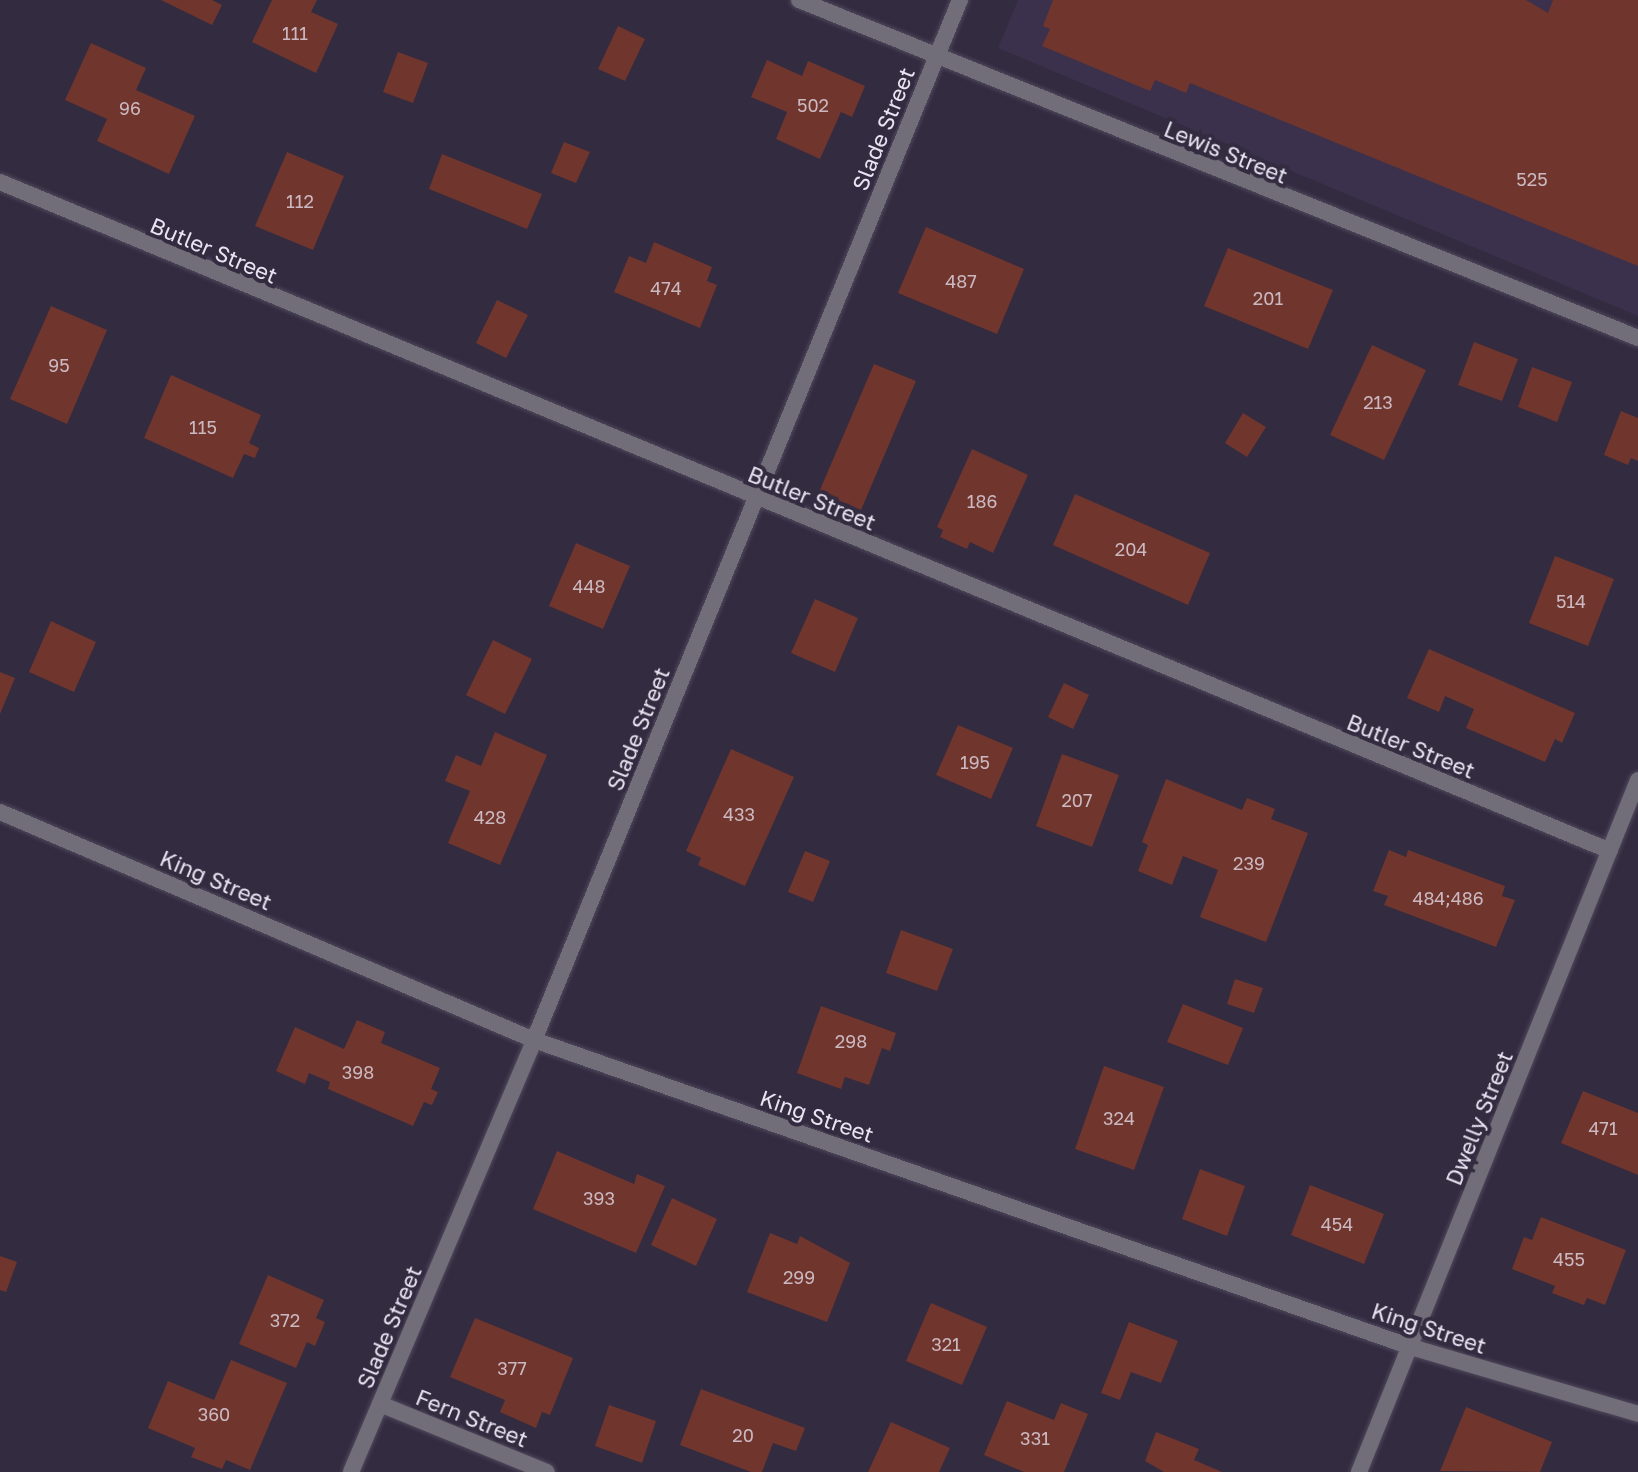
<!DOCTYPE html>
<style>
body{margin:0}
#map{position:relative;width:1638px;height:1472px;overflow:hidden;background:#332b40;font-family:"Golos Text",sans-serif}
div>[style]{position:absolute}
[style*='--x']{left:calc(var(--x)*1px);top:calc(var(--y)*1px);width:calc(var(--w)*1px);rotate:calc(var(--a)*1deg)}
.built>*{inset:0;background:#3c314c}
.building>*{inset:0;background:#70352c}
.roads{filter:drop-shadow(0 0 2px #50495c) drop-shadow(0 0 2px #50495c)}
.minor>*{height:16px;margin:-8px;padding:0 8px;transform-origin:8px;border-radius:8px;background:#716e79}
span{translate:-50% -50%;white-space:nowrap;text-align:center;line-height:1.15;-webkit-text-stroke:8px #332b40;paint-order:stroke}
.number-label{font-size:18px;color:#cbb8c0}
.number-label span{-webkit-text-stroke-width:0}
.street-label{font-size:22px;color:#e9e4f2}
</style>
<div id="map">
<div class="built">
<i style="clip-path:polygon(1018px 0,1638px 0,1638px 316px,998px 48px)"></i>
</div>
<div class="building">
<i style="clip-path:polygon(161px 0,212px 0,222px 5px,212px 25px)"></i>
<i style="clip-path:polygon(272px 0,317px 0,311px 12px,338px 24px,316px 73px,252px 42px)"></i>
<i style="clip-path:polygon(1053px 0,1526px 0,1548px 13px,1553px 0,1638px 0,1638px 266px,1190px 83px,1186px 93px,1155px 80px,1150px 91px,1042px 46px,1050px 29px,1043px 26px)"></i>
<i style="clip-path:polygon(618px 26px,645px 39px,625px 81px,598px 69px)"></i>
<i style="clip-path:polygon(91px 43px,146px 68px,136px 90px,195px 116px,169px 174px,97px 141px,107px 119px,65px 100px)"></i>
<i style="clip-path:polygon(398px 52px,428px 63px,413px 103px,383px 92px)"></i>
<i style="clip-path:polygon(767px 60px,802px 76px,808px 61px,865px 86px,852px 117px,841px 112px,820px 159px,776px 139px,787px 112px,751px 97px)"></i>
<i style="clip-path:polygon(564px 142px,590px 152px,576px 183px,551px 173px)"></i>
<i style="clip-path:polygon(287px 152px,344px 176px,313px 250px,255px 226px)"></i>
<i style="clip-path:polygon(442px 154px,542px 194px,527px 229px,429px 189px)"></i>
<i style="clip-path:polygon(926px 227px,1024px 269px,997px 334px,898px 293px)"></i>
<i style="clip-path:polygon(654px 242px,712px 267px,707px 281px,717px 285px,700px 328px,614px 292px,629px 256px,646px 263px)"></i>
<i style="clip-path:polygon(1228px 248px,1333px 290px,1308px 349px,1204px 306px)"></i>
<i style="clip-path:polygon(497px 300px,528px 315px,506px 358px,476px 343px)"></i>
<i style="clip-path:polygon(51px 306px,107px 330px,67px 424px,10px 399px)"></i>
<i style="clip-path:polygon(1474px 342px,1518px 359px,1502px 401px,1458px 385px)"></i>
<i style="clip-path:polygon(1372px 345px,1426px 370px,1384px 460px,1330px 435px)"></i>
<i style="clip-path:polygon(874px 364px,916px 381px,861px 510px,819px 492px)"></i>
<i style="clip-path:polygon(1532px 367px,1572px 382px,1557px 422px,1518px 407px)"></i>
<i style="clip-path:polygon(171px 375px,261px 415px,249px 443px,259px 448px,255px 458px,244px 454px,233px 478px,144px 438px)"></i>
<i style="clip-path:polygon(1621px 411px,1638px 418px,1638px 461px,1631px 458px,1628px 465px,1604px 455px)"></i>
<i style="clip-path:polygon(1243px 413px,1266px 427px,1247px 457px,1225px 443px)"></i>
<i style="clip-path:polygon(972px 449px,1028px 475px,993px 553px,970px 542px,967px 549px,940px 537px,943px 530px,937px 527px)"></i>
<i style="clip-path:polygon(1075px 494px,1210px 553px,1188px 605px,1053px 545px)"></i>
<i style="clip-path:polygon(576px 543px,630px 566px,603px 629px,549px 606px)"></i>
<i style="clip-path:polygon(1555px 556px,1614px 579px,1588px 646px,1529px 623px)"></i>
<i style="clip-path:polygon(815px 599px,858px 618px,835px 672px,791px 653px)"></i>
<i style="clip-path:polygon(51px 621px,96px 642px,74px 692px,29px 672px)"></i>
<i style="clip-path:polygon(493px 640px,532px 659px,505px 714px,466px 695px)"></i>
<i style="clip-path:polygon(1429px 649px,1575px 713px,1562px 743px,1555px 739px,1545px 762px,1466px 728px,1474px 709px,1445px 696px,1439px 712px,1407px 698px)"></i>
<i style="clip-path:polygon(0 672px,15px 678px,0 714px)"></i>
<i style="clip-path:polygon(1064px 683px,1089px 695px,1073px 729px,1048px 717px)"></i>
<i style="clip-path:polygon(958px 725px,1013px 748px,991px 799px,936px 775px)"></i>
<i style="clip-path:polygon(495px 732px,547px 755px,500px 865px,448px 843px,470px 791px,445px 781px,456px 755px,481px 766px)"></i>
<i style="clip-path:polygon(731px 749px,794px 777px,745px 886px,698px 865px,701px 858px,686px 851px)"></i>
<i style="clip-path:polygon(1062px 754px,1119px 775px,1092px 847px,1036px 826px)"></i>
<i style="clip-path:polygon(1166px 779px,1242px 810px,1247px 798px,1275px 809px,1271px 819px,1308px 833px,1266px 942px,1200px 917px,1218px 870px,1183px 856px,1172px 885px,1138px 871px,1148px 845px,1142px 842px)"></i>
<i style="clip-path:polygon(1389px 850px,1406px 857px,1408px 850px,1505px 886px,1502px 896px,1515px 900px,1496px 947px,1384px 905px,1388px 896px,1373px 891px)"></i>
<i style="clip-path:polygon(805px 851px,830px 861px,813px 902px,788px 892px)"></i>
<i style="clip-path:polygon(901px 930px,953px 949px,937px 991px,886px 973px)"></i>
<i style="clip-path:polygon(1235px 979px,1263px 988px,1254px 1013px,1227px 1004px)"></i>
<i style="clip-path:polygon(1183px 1004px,1243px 1028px,1228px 1065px,1167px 1042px)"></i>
<i style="clip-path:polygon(821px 1006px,896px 1033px,890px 1051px,882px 1048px,869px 1085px,845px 1077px,841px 1089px,797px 1073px)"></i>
<i style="clip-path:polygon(357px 1020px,385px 1032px,381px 1043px,440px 1068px,431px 1089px,438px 1092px,432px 1105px,424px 1102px,413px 1126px,328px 1089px,330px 1082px,309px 1073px,305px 1084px,276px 1071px,295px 1027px,344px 1049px)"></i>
<i style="clip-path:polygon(1104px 1066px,1164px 1087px,1134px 1170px,1075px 1149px)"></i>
<i style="clip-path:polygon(1583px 1091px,1638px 1113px,1638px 1175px,1561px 1143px)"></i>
<i style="clip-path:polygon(557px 1151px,634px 1184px,637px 1174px,665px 1186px,636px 1253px,533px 1209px)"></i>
<i style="clip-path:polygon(1200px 1169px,1245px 1186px,1227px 1236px,1182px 1219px)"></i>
<i style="clip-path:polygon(1310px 1185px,1384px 1214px,1364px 1264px,1291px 1235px)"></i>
<i style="clip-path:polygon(672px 1198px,717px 1219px,696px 1266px,651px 1245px)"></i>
<i style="clip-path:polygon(1541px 1217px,1626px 1250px,1605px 1305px,1587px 1298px,1584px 1305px,1552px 1293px,1555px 1286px,1512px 1269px,1524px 1237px,1532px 1240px)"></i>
<i style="clip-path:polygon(770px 1233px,797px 1244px,800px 1236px,850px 1263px,827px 1322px,747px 1292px)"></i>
<i style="clip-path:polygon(0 1256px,17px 1262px,6px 1292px,0 1290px)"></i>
<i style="clip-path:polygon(268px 1275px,324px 1300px,316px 1318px,325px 1322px,315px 1346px,307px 1342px,296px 1368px,239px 1344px)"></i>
<i style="clip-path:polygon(931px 1303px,987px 1327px,962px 1385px,906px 1361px)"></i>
<i style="clip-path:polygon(475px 1318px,573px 1358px,550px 1415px,542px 1412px,536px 1428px,500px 1412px,505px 1400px,450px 1377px)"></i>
<i style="clip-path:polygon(1129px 1322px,1178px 1341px,1161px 1383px,1131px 1372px,1120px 1400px,1101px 1393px)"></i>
<i style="clip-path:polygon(231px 1360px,287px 1383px,250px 1470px,226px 1460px,222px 1469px,191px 1457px,195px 1448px,148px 1428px,168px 1381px,214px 1400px)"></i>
<i style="clip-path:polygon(701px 1389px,805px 1428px,796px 1451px,773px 1443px,762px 1472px,751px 1472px,680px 1445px)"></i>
<i style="clip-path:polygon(1007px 1401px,1054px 1420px,1061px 1403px,1088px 1414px,1064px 1472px,1024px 1472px,984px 1455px)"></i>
<i style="clip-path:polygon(609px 1405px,656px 1421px,642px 1463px,595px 1446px)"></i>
<i style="clip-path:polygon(1466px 1407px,1552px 1442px,1540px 1472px,1440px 1471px)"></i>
<i style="clip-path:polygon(891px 1422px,950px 1448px,939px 1472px,868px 1472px)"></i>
<i style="clip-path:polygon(1156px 1432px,1199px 1449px,1194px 1460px,1222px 1472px,1164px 1472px,1145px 1461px)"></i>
</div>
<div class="roads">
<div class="minor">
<i style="--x:799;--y:0;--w:905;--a:21.94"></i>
<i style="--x:0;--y:182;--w:1743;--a:22.56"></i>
<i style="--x:0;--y:812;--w:581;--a:23.12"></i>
<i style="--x:534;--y:1040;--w:929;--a:19.29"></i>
<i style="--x:1411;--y:1347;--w:237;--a:16.4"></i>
<i style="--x:380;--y:1404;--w:180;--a:22.2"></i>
<i style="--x:351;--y:1472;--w:469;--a:-67"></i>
<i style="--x:534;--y:1040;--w:1124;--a:-67.73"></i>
<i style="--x:1359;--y:1472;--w:746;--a:-68.04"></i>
</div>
</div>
<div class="number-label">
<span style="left:295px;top:33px">111</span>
<span style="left:813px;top:105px">502</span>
<span style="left:130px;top:108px">96</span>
<span style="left:1532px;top:179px">525</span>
<span style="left:300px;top:201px">112</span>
<span style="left:961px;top:281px">487</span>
<span style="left:666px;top:288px">474</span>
<span style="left:1268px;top:298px">201</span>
<span style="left:59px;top:365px">95</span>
<span style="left:1378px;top:402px">213</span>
<span style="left:203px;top:427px">115</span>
<span style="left:982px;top:501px">186</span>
<span style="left:1131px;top:549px">204</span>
<span style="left:589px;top:586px">448</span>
<span style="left:1571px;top:601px">514</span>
<span style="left:975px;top:762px">195</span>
<span style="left:1077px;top:800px">207</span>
<span style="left:739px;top:814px">433</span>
<span style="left:490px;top:817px">428</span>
<span style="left:1249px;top:863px">239</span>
<span style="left:1448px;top:898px">484;486</span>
<span style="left:851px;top:1041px">298</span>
<span style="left:358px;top:1072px">398</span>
<span style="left:1119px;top:1118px">324</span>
<span style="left:1603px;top:1128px">471</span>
<span style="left:599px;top:1198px">393</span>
<span style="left:1337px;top:1224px">454</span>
<span style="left:1569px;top:1259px">455</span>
<span style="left:799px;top:1277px">299</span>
<span style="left:285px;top:1320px">372</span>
<span style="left:946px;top:1344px">321</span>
<span style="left:512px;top:1368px">377</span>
<span style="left:214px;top:1414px">360</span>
<span style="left:743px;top:1435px">20</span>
<span style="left:1035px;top:1438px">331</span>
</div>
<div class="street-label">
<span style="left:883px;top:129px;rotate:-68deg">Slade Street</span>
<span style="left:1226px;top:152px;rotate:22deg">Lewis Street</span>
<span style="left:214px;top:250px;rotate:23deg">Butler Street</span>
<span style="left:812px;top:498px;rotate:22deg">Butler Street</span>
<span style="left:638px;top:729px;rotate:-68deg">Slade Street</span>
<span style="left:1411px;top:746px;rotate:22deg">Butler Street</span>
<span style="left:216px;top:880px;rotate:23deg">King Street</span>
<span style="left:817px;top:1116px;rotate:19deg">King Street</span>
<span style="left:1479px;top:1118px;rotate:-68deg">Dwelly Street</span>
<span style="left:389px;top:1327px;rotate:-67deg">Slade Street</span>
<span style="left:1429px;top:1328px;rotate:18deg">King Street</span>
<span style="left:472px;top:1418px;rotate:22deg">Fern Street</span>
</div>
</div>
